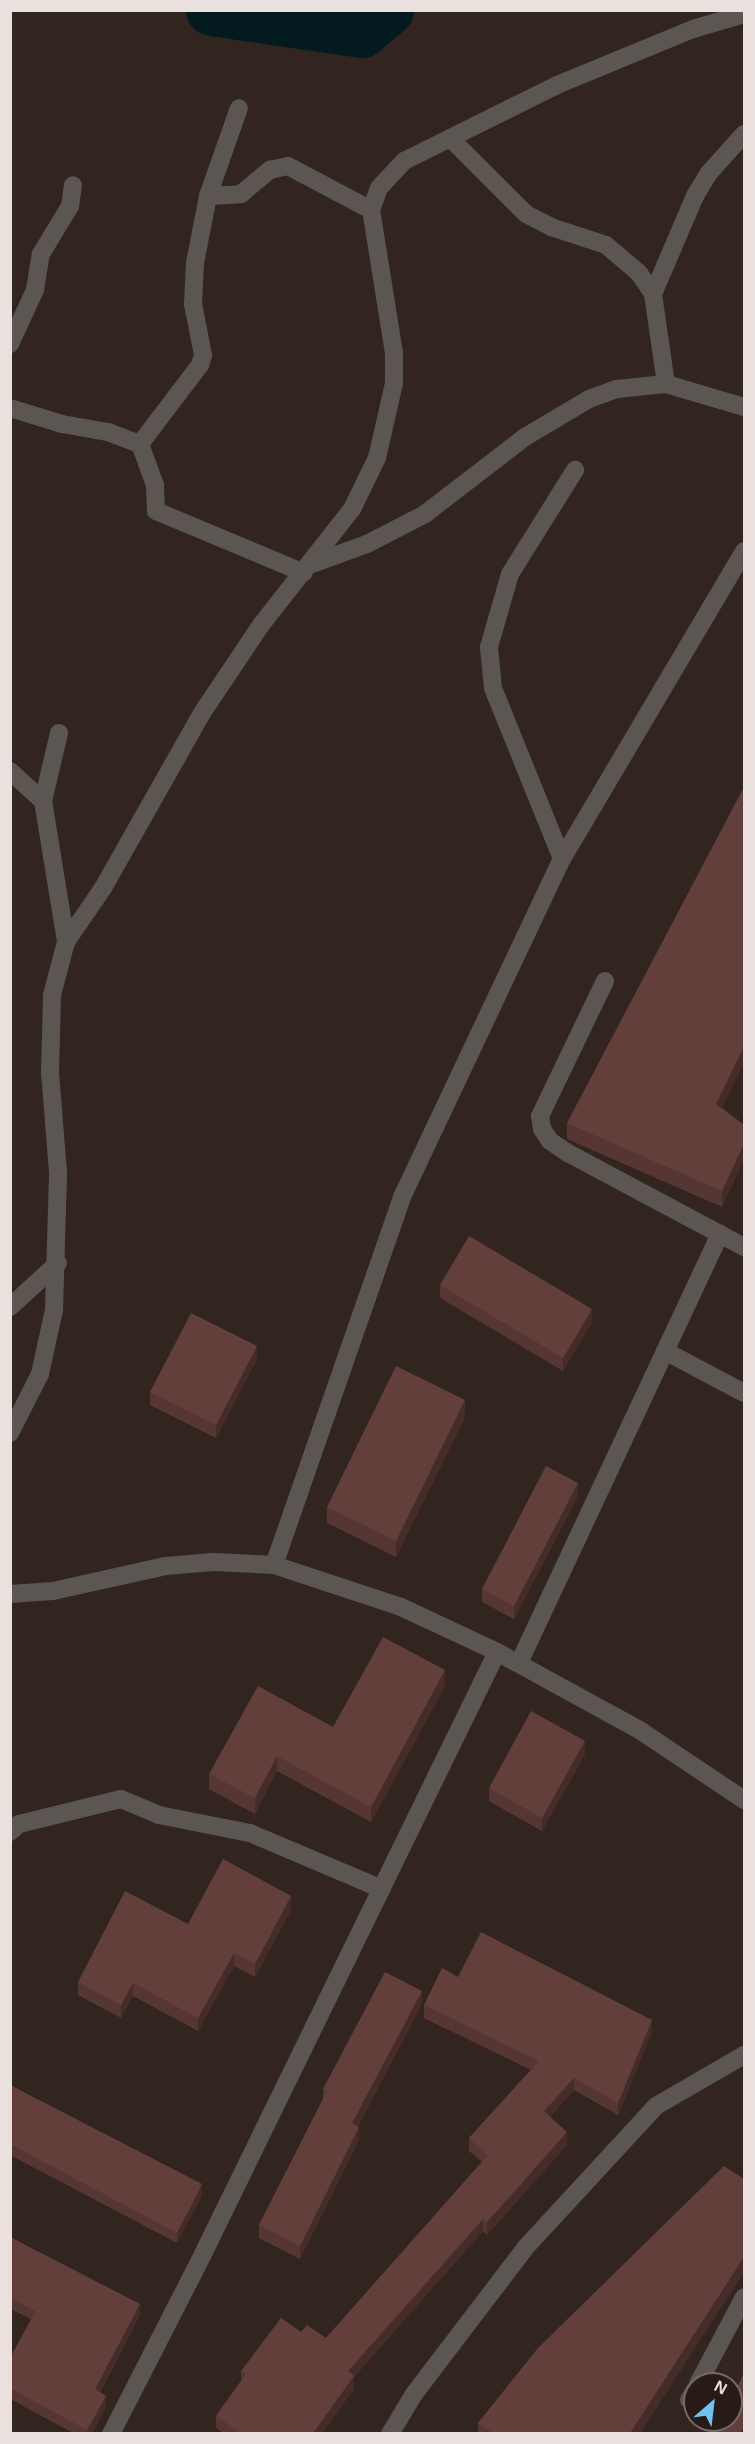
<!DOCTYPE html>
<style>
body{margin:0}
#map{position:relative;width:755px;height:2444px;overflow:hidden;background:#322520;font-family:Arial,sans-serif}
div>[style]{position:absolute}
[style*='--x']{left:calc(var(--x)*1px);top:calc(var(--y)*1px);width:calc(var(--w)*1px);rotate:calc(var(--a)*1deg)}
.river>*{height:52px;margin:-26px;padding:0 26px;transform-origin:26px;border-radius:26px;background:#031b1e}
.minor>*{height:18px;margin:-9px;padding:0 9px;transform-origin:9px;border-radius:9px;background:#5b5652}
.wall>*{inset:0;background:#553633}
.shaded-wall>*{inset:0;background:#452c29}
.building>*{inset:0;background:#633f3b}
span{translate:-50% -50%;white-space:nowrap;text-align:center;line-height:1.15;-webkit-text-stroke:5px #281b17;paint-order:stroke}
.frame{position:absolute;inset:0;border:12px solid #eae1de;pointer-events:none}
.north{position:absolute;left:683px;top:2372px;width:60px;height:60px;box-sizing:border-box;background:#281b17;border:2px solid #766a67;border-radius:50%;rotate:28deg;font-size:16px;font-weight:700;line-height:24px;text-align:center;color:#eae1de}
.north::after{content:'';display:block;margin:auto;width:21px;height:27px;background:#70c1f4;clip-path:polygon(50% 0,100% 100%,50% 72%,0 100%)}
</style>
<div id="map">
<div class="river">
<i style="--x:212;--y:10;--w:152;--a:8.3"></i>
<i style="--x:362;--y:32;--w:34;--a:-40"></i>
</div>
<div class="minor">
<i style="--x:450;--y:138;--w:107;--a:45"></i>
<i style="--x:526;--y:214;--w:28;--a:27"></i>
<i style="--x:551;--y:227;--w:58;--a:18.1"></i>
<i style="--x:606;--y:245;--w:43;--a:40.3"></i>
<i style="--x:639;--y:273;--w:25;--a:56"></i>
<i style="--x:653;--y:294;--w:91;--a:81.8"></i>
<i style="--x:208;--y:196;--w:33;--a:-3"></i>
<i style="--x:241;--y:194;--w:38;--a:-40"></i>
<i style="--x:270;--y:170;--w:18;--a:-13"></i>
<i style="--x:288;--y:166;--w:94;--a:27.9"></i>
<i style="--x:653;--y:294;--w:107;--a:-66.8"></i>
<i style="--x:695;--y:196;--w:27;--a:-59"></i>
<i style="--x:709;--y:173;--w:52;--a:-48.1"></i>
<i style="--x:10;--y:344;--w:60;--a:-65.2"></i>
<i style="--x:35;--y:290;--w:36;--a:-81"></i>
<i style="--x:41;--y:254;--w:56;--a:-58.9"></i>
<i style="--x:70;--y:206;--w:21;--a:-82"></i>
<i style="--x:10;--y:408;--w:54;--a:17.1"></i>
<i style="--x:62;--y:424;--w:47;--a:9.9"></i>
<i style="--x:108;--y:432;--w:34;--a:21"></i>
<i style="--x:140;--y:444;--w:44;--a:69.9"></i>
<i style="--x:155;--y:485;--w:26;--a:88"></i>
<i style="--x:156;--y:511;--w:160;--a:22.7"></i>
<i style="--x:140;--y:444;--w:99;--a:-52.8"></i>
<i style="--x:200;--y:365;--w:10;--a:-73"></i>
<i style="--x:203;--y:355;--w:52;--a:-101.1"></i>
<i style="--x:193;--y:304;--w:41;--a:-87.2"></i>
<i style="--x:195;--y:263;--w:68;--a:-79"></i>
<i style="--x:208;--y:196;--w:93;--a:-70.6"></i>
<i style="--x:312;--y:564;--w:59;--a:-20"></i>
<i style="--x:367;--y:544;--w:65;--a:-27.3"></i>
<i style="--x:425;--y:514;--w:126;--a:-37.6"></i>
<i style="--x:525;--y:437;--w:74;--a:-30.7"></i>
<i style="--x:589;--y:399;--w:30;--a:-20"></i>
<i style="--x:617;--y:389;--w:49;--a:-5.8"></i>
<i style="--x:666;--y:384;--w:81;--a:16.4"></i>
<i style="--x:59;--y:733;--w:70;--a:103.2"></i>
<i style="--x:43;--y:801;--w:143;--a:80.7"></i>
<i style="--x:10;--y:771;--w:45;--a:42.3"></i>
<i style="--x:562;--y:859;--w:184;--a:-112"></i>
<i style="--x:493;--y:688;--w:41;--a:-95.6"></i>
<i style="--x:489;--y:647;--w:76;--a:-74"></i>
<i style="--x:510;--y:574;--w:123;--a:-58"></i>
<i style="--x:605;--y:981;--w:150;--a:115.7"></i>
<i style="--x:540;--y:1116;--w:13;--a:81"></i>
<i style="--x:542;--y:1129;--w:14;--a:56"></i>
<i style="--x:550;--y:1141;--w:22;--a:34"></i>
<i style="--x:568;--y:1153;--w:200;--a:28.1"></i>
<i style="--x:10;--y:1307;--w:65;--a:-42.5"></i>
<i style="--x:665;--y:1351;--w:89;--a:28"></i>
<i style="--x:10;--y:1433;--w:66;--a:-63"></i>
<i style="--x:40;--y:1374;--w:66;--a:-77.7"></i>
<i style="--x:54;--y:1310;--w:138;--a:-88.3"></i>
<i style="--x:58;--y:1172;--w:99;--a:-94.6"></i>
<i style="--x:50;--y:1073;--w:78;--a:-88.5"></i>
<i style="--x:52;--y:995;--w:55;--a:-75.2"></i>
<i style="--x:66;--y:942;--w:65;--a:-55.6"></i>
<i style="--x:103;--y:888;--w:201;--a:-60.5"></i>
<i style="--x:202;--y:713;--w:106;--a:-56.2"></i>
<i style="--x:261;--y:625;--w:147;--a:-51.9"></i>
<i style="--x:352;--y:509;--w:57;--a:-63.9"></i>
<i style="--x:377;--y:458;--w:77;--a:-77.2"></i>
<i style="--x:394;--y:383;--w:30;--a:-90"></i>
<i style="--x:394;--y:353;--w:145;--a:-99.1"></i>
<i style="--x:371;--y:210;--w:23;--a:-70"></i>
<i style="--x:379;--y:188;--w:37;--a:-47"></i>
<i style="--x:404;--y:161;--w:171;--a:-26.4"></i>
<i style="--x:557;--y:85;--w:147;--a:-22.4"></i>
<i style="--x:693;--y:29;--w:53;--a:-16.4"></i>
<i style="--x:274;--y:1565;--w:390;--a:-70.8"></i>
<i style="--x:402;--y:1197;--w:374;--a:-64.7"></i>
<i style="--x:562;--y:859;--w:358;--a:-59.4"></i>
<i style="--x:10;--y:1594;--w:43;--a:-4"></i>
<i style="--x:53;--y:1591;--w:116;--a:-12.5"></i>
<i style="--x:166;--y:1566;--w:47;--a:-4.9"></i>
<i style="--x:213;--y:1562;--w:61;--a:2.8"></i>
<i style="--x:274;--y:1565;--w:134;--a:18.3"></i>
<i style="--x:401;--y:1607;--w:106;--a:25.1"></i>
<i style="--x:497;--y:1652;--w:164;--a:28.7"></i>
<i style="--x:641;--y:1731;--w:124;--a:33.8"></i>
<i style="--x:519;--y:1663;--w:474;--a:-64.9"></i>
<i style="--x:10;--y:1832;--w:12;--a:-42"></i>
<i style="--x:19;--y:1824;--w:105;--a:-13.8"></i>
<i style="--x:121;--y:1799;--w:41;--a:22.8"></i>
<i style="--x:159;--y:1815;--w:93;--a:11.2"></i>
<i style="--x:250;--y:1833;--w:143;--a:23"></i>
<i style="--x:698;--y:2384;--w:98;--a:-62.1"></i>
<i style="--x:689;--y:2400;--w:12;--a:-59"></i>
<i style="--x:111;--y:2434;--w:202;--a:-62.9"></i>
<i style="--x:203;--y:2254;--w:670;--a:-63.97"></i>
<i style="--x:390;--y:2434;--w:47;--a:-59"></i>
<i style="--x:414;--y:2394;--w:185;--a:-52.7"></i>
<i style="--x:526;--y:2247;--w:192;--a:-47.3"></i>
<i style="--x:656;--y:2106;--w:102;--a:-30.1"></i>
</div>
<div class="wall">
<i style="clip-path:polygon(722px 1108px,744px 1125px,722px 1207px,567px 1139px,567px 1123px)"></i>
<i style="clip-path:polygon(440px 1285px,592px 1322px,563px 1371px,440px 1298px)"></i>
<i style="clip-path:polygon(257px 1359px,216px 1438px,150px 1405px,150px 1392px)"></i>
<i style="clip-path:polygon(465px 1417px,396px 1557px,327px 1523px,327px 1507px)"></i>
<i style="clip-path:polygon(578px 1496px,514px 1619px,482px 1602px,482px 1589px)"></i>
<i style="clip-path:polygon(445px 1686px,371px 1822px,277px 1771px,255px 1814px,209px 1789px,209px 1774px)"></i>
<i style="clip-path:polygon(585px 1754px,542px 1831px,489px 1801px,489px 1788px)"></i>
<i style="clip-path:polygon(291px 1910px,255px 1977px,234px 1966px,198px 2031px,133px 1996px,121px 2018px,78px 1995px,78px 1982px,188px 1924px)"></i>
<i style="clip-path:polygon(458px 1977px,652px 2032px,618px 2115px,574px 2090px,550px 2117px,567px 2145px,487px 2235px,483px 2231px,354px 2377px,354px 2389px,322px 2433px,223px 2433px,216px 2428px,216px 2416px,241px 2381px,241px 2371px,301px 2332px,326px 2338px,482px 2162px,469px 2151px,469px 2138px,531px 2070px,424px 2018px,424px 2005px)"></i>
<i style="clip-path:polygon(422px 2004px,358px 2126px,359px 2140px,300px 2259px,259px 2238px,259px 2225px,323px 2099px,323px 2089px)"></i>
<i style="clip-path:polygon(10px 2085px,202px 2195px,177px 2243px,10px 2155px)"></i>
<i style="clip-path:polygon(10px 2237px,140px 2315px,100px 2392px,106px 2407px,92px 2433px,73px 2433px,10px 2399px,10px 2358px,31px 2319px,10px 2309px)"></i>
<i style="clip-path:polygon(744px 2272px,640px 2433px,478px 2433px,478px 2423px)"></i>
</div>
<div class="shaded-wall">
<i style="clip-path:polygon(744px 1047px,744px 1063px,716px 1120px,716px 1104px)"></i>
<i style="clip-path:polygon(744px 1144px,744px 1160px,722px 1207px,722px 1191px)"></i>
<i style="clip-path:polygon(592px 1309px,592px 1322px,563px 1371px,563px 1358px)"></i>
<i style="clip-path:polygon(257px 1346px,257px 1359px,216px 1438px,216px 1425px)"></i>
<i style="clip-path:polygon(465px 1400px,465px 1417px,396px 1557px,396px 1541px)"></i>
<i style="clip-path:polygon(578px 1483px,578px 1496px,514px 1619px,514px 1606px)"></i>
<i style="clip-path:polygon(445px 1670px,445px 1686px,371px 1822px,371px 1807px)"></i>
<i style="clip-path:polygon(585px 1741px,585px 1754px,542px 1831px,542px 1818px)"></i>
<i style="clip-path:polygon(277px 1756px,277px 1771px,255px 1814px,255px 1798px)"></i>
<i style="clip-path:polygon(291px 1896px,291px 1910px,255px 1977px,255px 1964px)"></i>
<i style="clip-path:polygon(234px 1953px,234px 1966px,198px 2031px,198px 2018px)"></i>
<i style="clip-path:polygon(133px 1983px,133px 1996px,121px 2018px,121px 2005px)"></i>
<i style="clip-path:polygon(422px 1991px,422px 2004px,352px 2136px,352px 2123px)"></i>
<i style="clip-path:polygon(652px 2020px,652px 2032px,618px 2115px,618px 2103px)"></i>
<i style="clip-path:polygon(574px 2078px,574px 2090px,544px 2124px,544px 2111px)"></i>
<i style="clip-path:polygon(359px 2127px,359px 2140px,300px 2259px,300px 2246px)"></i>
<i style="clip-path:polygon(567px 2132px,567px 2145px,487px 2235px,487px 2222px)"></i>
<i style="clip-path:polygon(202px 2184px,202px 2195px,177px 2243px,177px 2233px)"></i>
<i style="clip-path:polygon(483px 2219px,483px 2231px,354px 2377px,354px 2389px,322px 2433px,313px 2433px,348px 2371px)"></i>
<i style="clip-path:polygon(744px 2257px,744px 2272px,640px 2433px,630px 2433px)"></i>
<i style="clip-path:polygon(140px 2304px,140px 2315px,95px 2400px,95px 2389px)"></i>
<i style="clip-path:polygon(106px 2396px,106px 2407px,92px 2433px,87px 2433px,87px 2430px)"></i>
</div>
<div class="building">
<i style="clip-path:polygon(744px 787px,744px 1047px,716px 1104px,744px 1125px,744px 1144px,722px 1191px,567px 1123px)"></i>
<i style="clip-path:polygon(469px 1236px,592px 1309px,563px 1358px,440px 1285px)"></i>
<i style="clip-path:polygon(191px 1313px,257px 1346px,216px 1425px,150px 1392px)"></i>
<i style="clip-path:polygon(396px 1366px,465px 1400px,396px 1541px,327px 1507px)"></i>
<i style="clip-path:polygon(546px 1466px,578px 1483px,514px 1606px,482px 1589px)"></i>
<i style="clip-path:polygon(383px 1637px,445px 1670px,371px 1807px,277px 1756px,255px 1798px,209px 1774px,258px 1686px,333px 1727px)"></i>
<i style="clip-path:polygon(531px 1711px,585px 1741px,542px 1818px,489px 1788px)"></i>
<i style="clip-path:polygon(223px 1859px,291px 1896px,255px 1964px,234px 1953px,198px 2018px,133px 1983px,121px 2005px,78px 1982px,125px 1891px,188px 1924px)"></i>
<i style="clip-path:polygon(481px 1932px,652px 2020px,618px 2103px,574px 2078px,544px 2111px,567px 2132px,487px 2222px,483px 2219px,348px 2371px,354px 2376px,313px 2433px,241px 2433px,216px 2416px,246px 2374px,241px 2371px,281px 2318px,301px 2332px,307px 2325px,326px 2338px,488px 2155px,469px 2138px,539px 2061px,424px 2005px,442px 1968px,458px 1977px)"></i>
<i style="clip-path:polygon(385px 1972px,422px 1991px,352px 2123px,359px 2127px,300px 2246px,259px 2225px,327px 2091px,323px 2089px)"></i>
<i style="clip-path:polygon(10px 2085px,202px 2184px,177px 2233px,10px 2144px)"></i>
<i style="clip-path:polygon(724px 2166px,744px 2179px,744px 2257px,630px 2433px,493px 2433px,478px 2423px,538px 2348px)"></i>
<i style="clip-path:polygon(10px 2237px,140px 2304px,95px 2389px,106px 2396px,87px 2430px,10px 2388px,10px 2358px,36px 2311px,10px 2298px)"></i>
<i style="clip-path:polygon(744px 2373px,744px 2426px,741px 2433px,714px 2433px,721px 2420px,731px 2420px,731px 2400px)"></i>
</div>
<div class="frame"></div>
<div class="north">N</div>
</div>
